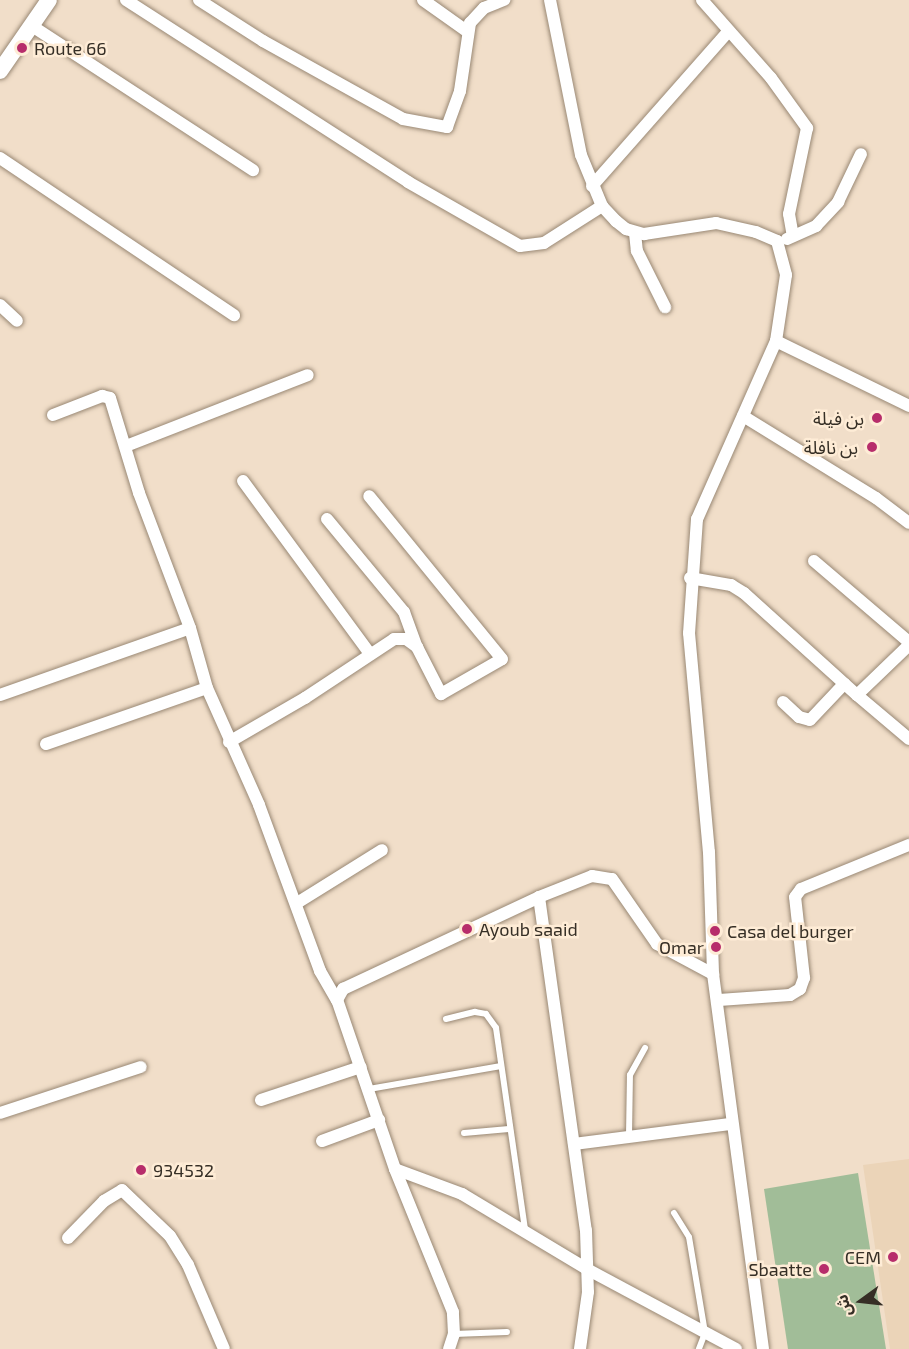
<!DOCTYPE html>
<meta charset="utf-8">
<style>
body{margin:0}
#map{position:relative;width:909px;height:1349px;overflow:hidden;background:#f1dec9;font-family:"Exo 2","Noto Sans Arabic",sans-serif}
div>[style]{position:absolute}
[style*='--x']{left:calc(var(--x)*1px);top:calc(var(--y)*1px);width:calc(var(--w)*1px);rotate:calc(var(--a)*1deg)}
.built>*{inset:0;background:#ebd4b8}
.green>*{inset:0;background:#a1bd98}
.roads{filter:drop-shadow(0 0 2px #998874) drop-shadow(0 0 2px #998874)}
.service>*{height:6px;margin:-3px;padding:0 3px;transform-origin:3px;border-radius:3px;background:#fff}
.minor>*{height:12px;margin:-6px;padding:0 6px;transform-origin:6px;border-radius:6px;background:#fff}
.secondary>*{height:16px;margin:-8px;padding:0 8px;transform-origin:8px;border-radius:8px;background:#fff}
.dots>*{width:16px;height:16px;translate:-50% -50%;box-sizing:border-box;border:3px solid #feecd6;border-radius:50%}
span{translate:-50% -50%;white-space:nowrap;text-align:center;line-height:1.15;-webkit-text-stroke:5px #feecd6;paint-order:stroke}
.poi-label{font-size:18px;color:#362f26}
.left{translate:0 -50%;text-align:left}
.right{translate:-100% -50%;text-align:right}
.north{position:absolute;left:831px;top:1271px;width:60px;height:60px;-webkit-text-stroke:4px #feecd6;paint-order:stroke;rotate:255deg;font-size:16px;font-weight:700;line-height:24px;text-align:center;color:#362f26}
.north::after{content:'';display:block;margin:auto;width:21px;height:27px;background:#362f26;clip-path:polygon(50% 0,100% 100%,50% 72%,0 100%)}
</style>
<div id="map">
<div class="built">
<i style="clip-path:polygon(909px 1159px,909px 1349px,890px 1349px,863px 1165px)"></i>
</div>
<div class="green">
<i style="clip-path:polygon(858px 1173px,886px 1349px,788px 1349px,764px 1189px)"></i>
</div>
<div class="roads">
<div class="service">
<i style="--x:446;--y:1019;--w:30;--a:-14"></i>
<i style="--x:475;--y:1012;--w:11;--a:10"></i>
<i style="--x:486;--y:1014;--w:17;--a:54"></i>
<i style="--x:496;--y:1028;--w:203;--a:81.8"></i>
<i style="--x:369;--y:1089;--w:134;--a:-9.9"></i>
<i style="--x:464;--y:1133;--w:45;--a:-5.1"></i>
<i style="--x:629;--y:1136;--w:61;--a:-89.1"></i>
<i style="--x:630;--y:1075;--w:31;--a:-61"></i>
<i style="--x:674;--y:1213;--w:28;--a:58"></i>
<i style="--x:689;--y:1237;--w:97;--a:80.5"></i>
<i style="--x:705;--y:1333;--w:17;--a:111"></i>
<i style="--x:454;--y:1334;--w:53;--a:-2.2"></i>
</div>
<div class="minor">
<i style="--x:126;--y:0;--w:336;--a:32.8"></i>
<i style="--x:408;--y:182;--w:129;--a:29.7"></i>
<i style="--x:520;--y:246;--w:24;--a:-7"></i>
<i style="--x:544;--y:243;--w:69;--a:-32.5"></i>
<i style="--x:199;--y:0;--w:76;--a:32.6"></i>
<i style="--x:263;--y:41;--w:160;--a:29.1"></i>
<i style="--x:403;--y:119;--w:45;--a:10.3"></i>
<i style="--x:447;--y:127;--w:38;--a:-70"></i>
<i style="--x:460;--y:91;--w:69;--a:-81.6"></i>
<i style="--x:470;--y:23;--w:21;--a:-47"></i>
<i style="--x:484;--y:8;--w:22;--a:-22"></i>
<i style="--x:423;--y:0;--w:55;--a:35.4"></i>
<i style="--x:550;--y:0;--w:158;--a:78.7"></i>
<i style="--x:581;--y:155;--w:55;--a:67.6"></i>
<i style="--x:602;--y:206;--w:21;--a:47"></i>
<i style="--x:616;--y:221;--w:13;--a:39"></i>
<i style="--x:626;--y:229;--w:19;--a:16"></i>
<i style="--x:644;--y:234;--w:73;--a:-8.7"></i>
<i style="--x:716;--y:223;--w:41;--a:12.7"></i>
<i style="--x:756;--y:232;--w:23;--a:23"></i>
<i style="--x:777;--y:241;--w:35;--a:75"></i>
<i style="--x:786;--y:275;--w:67;--a:98.6"></i>
<i style="--x:776;--y:341;--w:195;--a:113.9"></i>
<i style="--x:697;--y:519;--w:114;--a:94"></i>
<i style="--x:689;--y:633;--w:220;--a:84.8"></i>
<i style="--x:709;--y:852;--w:122;--a:88.1"></i>
<i style="--x:713;--y:974;--w:378;--a:82.4"></i>
<i style="--x:702;--y:0;--w:104;--a:48.5"></i>
<i style="--x:771;--y:78;--w:62;--a:54.2"></i>
<i style="--x:807;--y:128;--w:88;--a:101.8"></i>
<i style="--x:789;--y:214;--w:22;--a:80"></i>
<i style="--x:32;--y:26;--w:264;--a:33.1"></i>
<i style="--x:0;--y:158;--w:282;--a:33.9"></i>
<i style="--x:592;--y:186;--w:205;--a:-48.6"></i>
<i style="--x:635;--y:233;--w:18;--a:84"></i>
<i style="--x:637;--y:251;--w:63;--a:63.4"></i>
<i style="--x:787;--y:239;--w:32;--a:-24"></i>
<i style="--x:816;--y:226;--w:33;--a:-47"></i>
<i style="--x:838;--y:202;--w:53;--a:-64.4"></i>
<i style="--x:0;--y:305;--w:23;--a:43"></i>
<i style="--x:776;--y:341;--w:148;--a:26"></i>
<i style="--x:53;--y:415;--w:53;--a:-21.2"></i>
<i style="--x:102;--y:396;--w:8;--a:14"></i>
<i style="--x:110;--y:398;--w:99;--a:73"></i>
<i style="--x:139;--y:493;--w:144;--a:69.3"></i>
<i style="--x:190;--y:628;--w:62;--a:74.2"></i>
<i style="--x:207;--y:688;--w:128;--a:66"></i>
<i style="--x:259;--y:805;--w:177;--a:69.8"></i>
<i style="--x:320;--y:971;--w:34;--a:60"></i>
<i style="--x:743;--y:416;--w:156;--a:31.7"></i>
<i style="--x:876;--y:498;--w:41;--a:37.1"></i>
<i style="--x:126;--y:446;--w:195;--a:-21.3"></i>
<i style="--x:243;--y:481;--w:215;--a:53.7"></i>
<i style="--x:327;--y:519;--w:121;--a:50.4"></i>
<i style="--x:404;--y:612;--w:37;--a:70"></i>
<i style="--x:814;--y:561;--w:125;--a:40.5"></i>
<i style="--x:690;--y:578;--w:42;--a:9.7"></i>
<i style="--x:731;--y:585;--w:15;--a:32"></i>
<i style="--x:744;--y:593;--w:152;--a:42.1"></i>
<i style="--x:857;--y:695;--w:72;--a:-43.9"></i>
<i style="--x:0;--y:695;--w:201;--a:-19.4"></i>
<i style="--x:857;--y:695;--w:68;--a:40.2"></i>
<i style="--x:783;--y:702;--w:22;--a:43"></i>
<i style="--x:799;--y:717;--w:11;--a:15"></i>
<i style="--x:810;--y:720;--w:50;--a:-46.6"></i>
<i style="--x:229;--y:742;--w:88;--a:-30.1"></i>
<i style="--x:305;--y:698;--w:107;--a:-33.5"></i>
<i style="--x:394;--y:639;--w:12;--a:0"></i>
<i style="--x:406;--y:639;--w:14;--a:36"></i>
<i style="--x:417;--y:647;--w:53;--a:62.9"></i>
<i style="--x:441;--y:694;--w:70;--a:-29.8"></i>
<i style="--x:502;--y:659;--w:210;--a:-129.2"></i>
<i style="--x:46;--y:744;--w:170;--a:-19.2"></i>
<i style="--x:539;--y:897;--w:336;--a:82"></i>
<i style="--x:586;--y:1230;--w:62;--a:88.2"></i>
<i style="--x:588;--y:1292;--w:58;--a:98"></i>
<i style="--x:297;--y:903;--w:100;--a:-31.9"></i>
<i style="--x:719;--y:1000;--w:71;--a:-4"></i>
<i style="--x:790;--y:995;--w:12;--a:-31"></i>
<i style="--x:800;--y:989;--w:12;--a:-70"></i>
<i style="--x:804;--y:978;--w:81;--a:-96.3"></i>
<i style="--x:795;--y:897;--w:10;--a:-53"></i>
<i style="--x:801;--y:889;--w:117;--a:-22.2"></i>
<i style="--x:261;--y:1100;--w:105;--a:-18.3"></i>
<i style="--x:0;--y:1113;--w:148;--a:-18.1"></i>
<i style="--x:322;--y:1141;--w:61;--a:-20.2"></i>
<i style="--x:574;--y:1144;--w:157;--a:-7.3"></i>
<i style="--x:395;--y:1169;--w:72;--a:20.5"></i>
<i style="--x:462;--y:1194;--w:146;--a:31"></i>
<i style="--x:587;--y:1269;--w:169;--a:28.2"></i>
<i style="--x:68;--y:1238;--w:52;--a:-45.8"></i>
<i style="--x:104;--y:1201;--w:21;--a:-31"></i>
<i style="--x:122;--y:1190;--w:66;--a:43.8"></i>
<i style="--x:170;--y:1236;--w:34;--a:58"></i>
<i style="--x:188;--y:1265;--w:91;--a:66.8"></i>
<i style="--x:449;--y:1349;--w:16;--a:-72"></i>
<i style="--x:454;--y:1334;--w:22;--a:-93"></i>
<i style="--x:453;--y:1312;--w:154;--a:-112.1"></i>
<i style="--x:395;--y:1169;--w:179;--a:-108.9"></i>
<i style="--x:337;--y:1000;--w:13;--a:-61"></i>
<i style="--x:343;--y:989;--w:217;--a:-25.1"></i>
<i style="--x:539;--y:897;--w:57;--a:-21.6"></i>
<i style="--x:592;--y:876;--w:20;--a:9"></i>
<i style="--x:612;--y:879;--w:79;--a:55.3"></i>
<i style="--x:657;--y:944;--w:64;--a:28.2"></i>
</div>
<div class="secondary">
<i style="--x:0;--y:71;--w:86;--a:-55.4"></i>
</div>
</div>
<div class="dots">
<i style="left:22px;top:48px;background:#b72d6b"></i>
<i style="left:877px;top:418px;background:#b72d6b"></i>
<i style="left:872px;top:447px;background:#b72d6b"></i>
<i style="left:467px;top:929px;background:#b72d6b"></i>
<i style="left:715px;top:931px;background:#b72d6b"></i>
<i style="left:716px;top:947px;background:#b72d6b"></i>
<i style="left:141px;top:1170px;background:#b72d6b"></i>
<i style="left:893px;top:1257px;background:#b72d6b"></i>
<i style="left:824px;top:1269px;background:#b72d6b"></i>
</div>
<div class="poi-label">
<span class="left" style="left:34px;top:48px">Route 66</span>
<span class="right" style="left:864px;top:418px">بن فيلة</span>
<span class="right" style="left:858px;top:447px">بن نافلة</span>
<span class="left" style="left:479px;top:929px">Ayoub saaid</span>
<span class="left" style="left:727px;top:931px">Casa del burger</span>
<span class="right" style="left:704px;top:947px">Omar</span>
<span class="left" style="left:153px;top:1170px">934532</span>
<span class="right" style="left:881px;top:1257px">CEM</span>
<span class="right" style="left:812px;top:1269px">Sbaatte</span>
</div>
<div class="north">ش</div>
</div>
